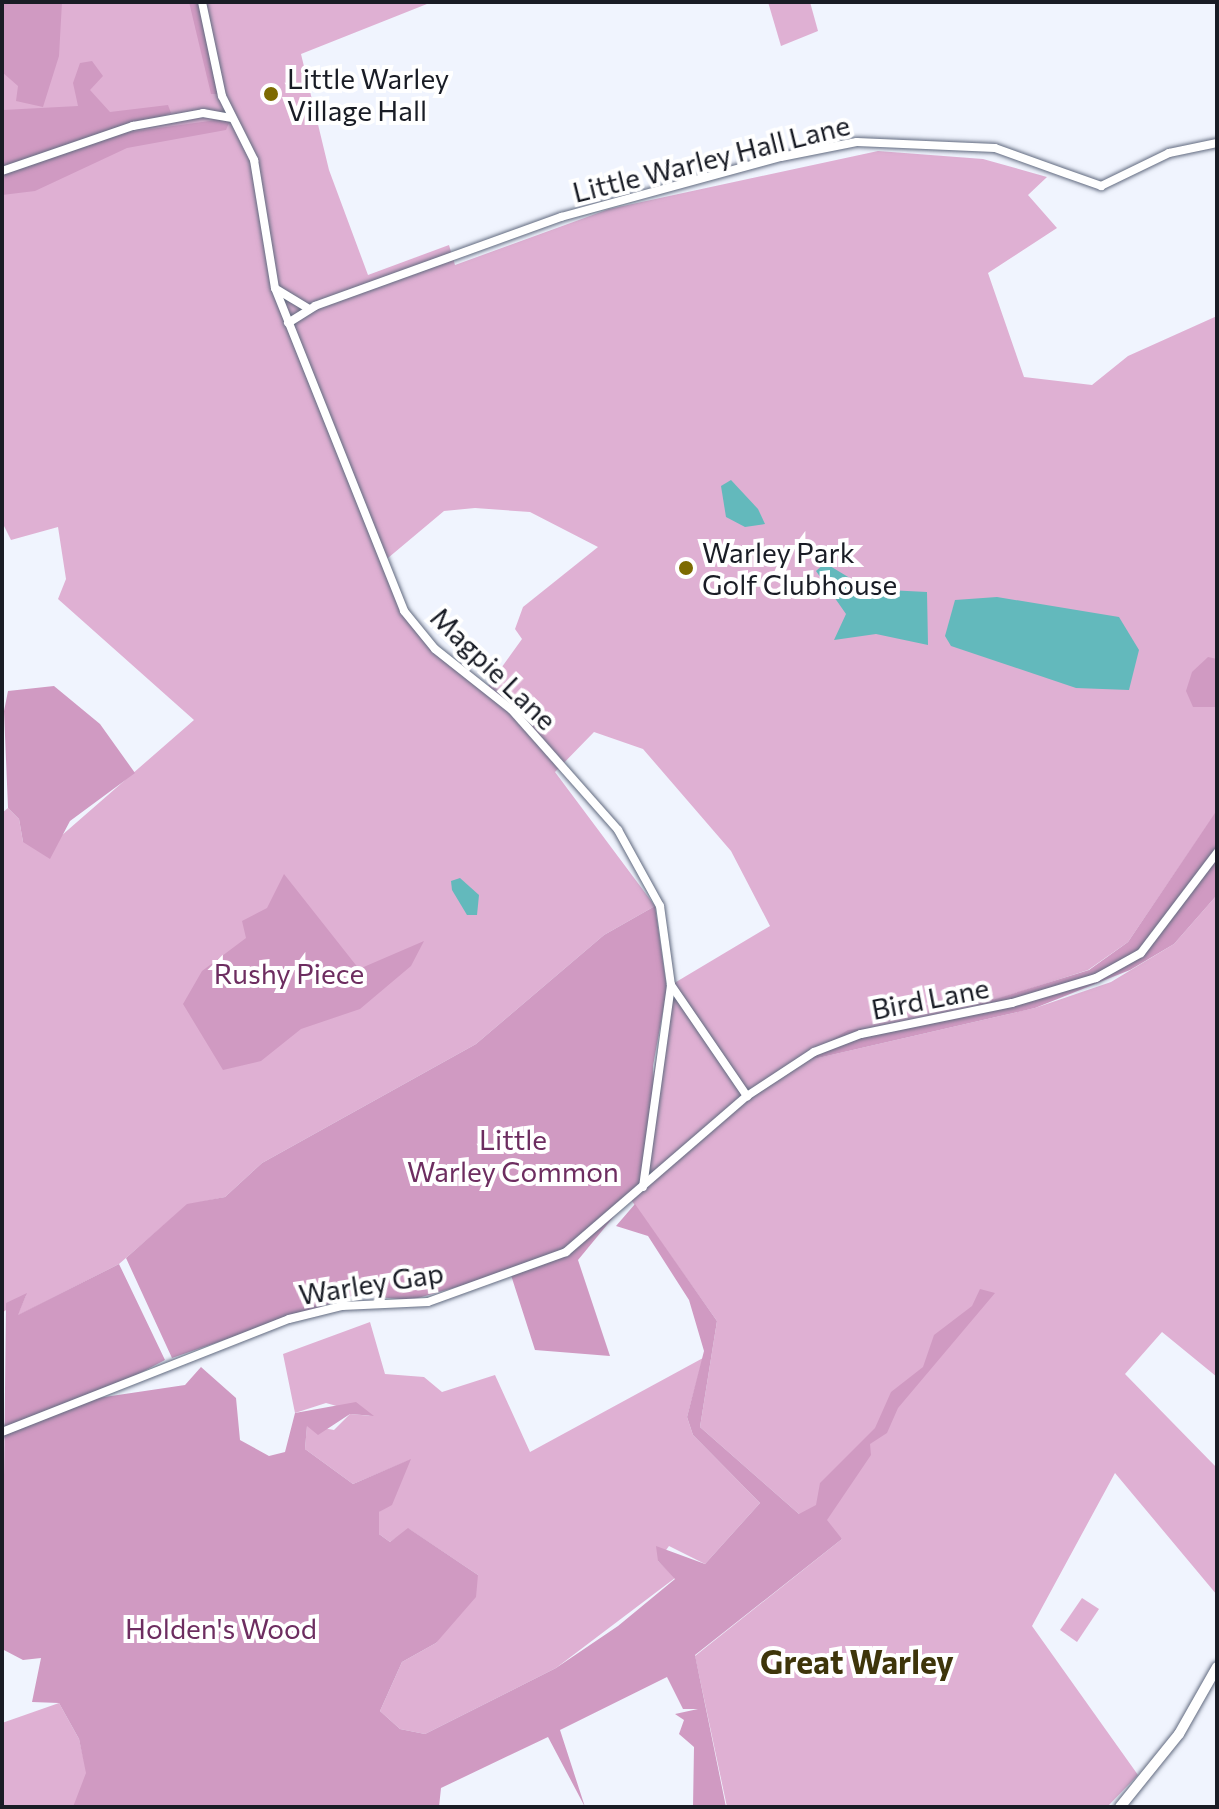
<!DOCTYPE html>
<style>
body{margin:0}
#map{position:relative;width:1219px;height:1809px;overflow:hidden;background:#f0f4fe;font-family:Commissioner,sans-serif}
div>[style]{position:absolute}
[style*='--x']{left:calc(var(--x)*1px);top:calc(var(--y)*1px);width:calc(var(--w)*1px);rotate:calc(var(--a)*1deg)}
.green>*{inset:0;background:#dfb0d3}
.forest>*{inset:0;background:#d09ac2}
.water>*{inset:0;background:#63b9bc}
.roads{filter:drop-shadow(0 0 2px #616a7f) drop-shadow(0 0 2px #616a7f)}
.minor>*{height:8px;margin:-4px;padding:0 4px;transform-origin:4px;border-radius:4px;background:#fff}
.major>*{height:10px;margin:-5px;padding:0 5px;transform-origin:5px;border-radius:5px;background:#fff}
.dots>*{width:22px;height:22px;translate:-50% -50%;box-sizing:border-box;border:4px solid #fff;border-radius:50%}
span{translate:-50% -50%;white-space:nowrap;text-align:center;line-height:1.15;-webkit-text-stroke:8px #fff;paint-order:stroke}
.poi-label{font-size:28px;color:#191c25}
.left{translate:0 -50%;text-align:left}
.street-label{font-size:28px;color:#191c25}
.park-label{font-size:28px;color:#6d2d60}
.quarter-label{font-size:32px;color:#3e350a;font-weight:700}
.frame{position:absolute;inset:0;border:4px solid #191c25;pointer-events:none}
</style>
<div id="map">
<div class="green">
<i style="clip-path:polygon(evenodd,2px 2px,432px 2px,301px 54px,329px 170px,368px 275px,449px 245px,455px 265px,609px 209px,878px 151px,983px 159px,1047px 177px,1028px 195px,1057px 228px,988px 273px,1024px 377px,1092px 385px,1128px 356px,1217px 316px,1217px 811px,1128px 942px,1088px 970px,796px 1063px,1035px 1008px,1111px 982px,1174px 944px,1217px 895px,1217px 1377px,1162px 1332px,1125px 1374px,1217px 1468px,1217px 1595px,1115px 1473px,1032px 1626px,1138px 1775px,1107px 1807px,727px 1807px,695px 1656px,842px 1539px,799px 1514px,700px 1427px,717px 1321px,629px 1197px,671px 985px,770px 926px,731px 851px,643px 749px,594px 732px,555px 772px,655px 906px,604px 935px,476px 1044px,262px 1163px,225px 1197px,187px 1205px,119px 1264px,17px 1316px,26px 1295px,2px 1313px,2px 813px,8px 808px,19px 819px,23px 842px,61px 836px,194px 720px,58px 599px,66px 579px,58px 527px,11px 540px,2px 522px,2px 2px,475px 508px,530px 512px,598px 547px,523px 607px,515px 629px,522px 639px,486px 689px,435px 649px,404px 611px,382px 563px,444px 511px,475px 508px)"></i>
<i style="clip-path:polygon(768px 2px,810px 2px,818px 31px,781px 46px)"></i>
<i style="clip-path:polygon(370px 1322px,385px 1374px,424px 1377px,442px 1392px,495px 1375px,530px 1452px,703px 1358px,687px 1417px,693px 1435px,760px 1503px,705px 1564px,669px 1546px,658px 1561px,675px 1578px,556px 1668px,425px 1734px,400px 1729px,380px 1711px,402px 1662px,436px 1643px,478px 1575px,409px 1529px,390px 1542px,379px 1534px,379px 1512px,410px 1460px,353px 1484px,305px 1449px,307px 1425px,334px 1430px,350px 1414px,372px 1416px,326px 1403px,295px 1413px,283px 1354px)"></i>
<i style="clip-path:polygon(1082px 1598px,1099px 1609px,1077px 1642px,1060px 1630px)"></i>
<i style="clip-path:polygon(59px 1703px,79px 1739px,87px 1773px,78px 1805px,2px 1807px,2px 1723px)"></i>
</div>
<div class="forest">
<i style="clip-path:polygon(2px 2px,62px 2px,59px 56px,43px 107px,16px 101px,18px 86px,2px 72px)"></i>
<i style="clip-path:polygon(189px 2px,199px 2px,218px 94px,211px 94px)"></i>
<i style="clip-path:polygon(92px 61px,103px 76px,90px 90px,110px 112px,168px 105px,171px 113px,2px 167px,3px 110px,78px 106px,73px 83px,80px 63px)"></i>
<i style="clip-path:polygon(231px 118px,226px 130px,127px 148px,35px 191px,2px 195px,5px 173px,115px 134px)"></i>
<i style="clip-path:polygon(1208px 657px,1217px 659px,1217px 707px,1193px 707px,1186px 691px,1192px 672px)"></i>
<i style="clip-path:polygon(54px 686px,100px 724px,135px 773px,70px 821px,50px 859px,23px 842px,19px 819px,8px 808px,4px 711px,8px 691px)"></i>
<i style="clip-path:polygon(1217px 810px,1217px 895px,1174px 944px,1130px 970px,1035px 1008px,792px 1064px,848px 1030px,921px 1022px,1089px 970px,1128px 942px)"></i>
<i style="clip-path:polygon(284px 874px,359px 969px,424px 941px,411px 966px,360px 1009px,301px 1029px,261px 1061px,223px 1070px,183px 1004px,202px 971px,246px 938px,242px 921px,267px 908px)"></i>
<i style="clip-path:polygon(655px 906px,667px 989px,653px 1066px,652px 1131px,639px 1186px,578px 1260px,610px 1356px,535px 1350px,510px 1272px,411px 1300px,355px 1295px,172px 1358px,126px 1258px,187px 1204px,225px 1197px,262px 1163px,476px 1044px,604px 935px)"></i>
<i style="clip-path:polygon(635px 1204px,717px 1321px,700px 1427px,799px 1514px,816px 1505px,820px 1483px,875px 1428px,891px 1392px,923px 1367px,934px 1335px,972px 1306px,980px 1289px,995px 1293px,898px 1408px,887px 1433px,870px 1444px,871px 1455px,827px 1520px,842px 1539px,695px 1655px,726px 1807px,693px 1807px,694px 1747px,679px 1734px,684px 1720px,675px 1714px,698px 1709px,683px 1709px,667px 1677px,560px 1730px,585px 1807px,548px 1737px,441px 1788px,439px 1807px,73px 1807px,86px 1773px,79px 1739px,59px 1703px,32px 1702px,41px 1658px,23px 1660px,2px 1649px,6px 1303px,27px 1293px,18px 1315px,119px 1264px,165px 1360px,91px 1399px,185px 1385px,201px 1367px,236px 1398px,240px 1440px,269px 1456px,285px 1452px,295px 1413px,356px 1402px,374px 1416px,350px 1414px,318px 1435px,307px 1426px,305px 1449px,353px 1484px,411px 1459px,392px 1505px,379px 1512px,379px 1534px,390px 1542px,408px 1528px,478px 1575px,476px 1597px,436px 1643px,402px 1662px,380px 1711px,400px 1729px,425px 1734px,556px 1668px,618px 1626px,675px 1579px,658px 1561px,656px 1546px,705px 1564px,760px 1503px,693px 1435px,687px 1417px,704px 1351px,689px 1300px,648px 1236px,616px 1226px)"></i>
</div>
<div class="water">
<i style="clip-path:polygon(731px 480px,758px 509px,765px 524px,745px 527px,726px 517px,721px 486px)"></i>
<i style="clip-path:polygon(825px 563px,868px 589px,927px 592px,928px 645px,876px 634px,834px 640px,846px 614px,816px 571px)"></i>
<i style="clip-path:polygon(997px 597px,1119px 617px,1139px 650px,1129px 690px,1076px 688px,951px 646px,945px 636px,955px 600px)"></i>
<i style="clip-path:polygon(460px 878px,479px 895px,477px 915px,467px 915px,452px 890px,451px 881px)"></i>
</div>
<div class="roads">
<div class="minor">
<i style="--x:202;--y:2;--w:96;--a:78"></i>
<i style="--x:222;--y:96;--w:72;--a:63.4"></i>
<i style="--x:254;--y:160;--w:130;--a:80.7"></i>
<i style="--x:275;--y:288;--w:348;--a:68.2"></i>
<i style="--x:404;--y:611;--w:49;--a:50.8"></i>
<i style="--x:435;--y:649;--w:98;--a:38.4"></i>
<i style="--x:512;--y:710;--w:160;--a:48.5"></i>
<i style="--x:618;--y:830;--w:87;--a:61.1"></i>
<i style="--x:660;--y:906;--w:80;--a:82.1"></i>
<i style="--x:671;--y:985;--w:135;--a:55.6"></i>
<i style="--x:2;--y:171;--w:139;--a:-19"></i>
<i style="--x:133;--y:126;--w:71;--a:-10.5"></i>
<i style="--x:203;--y:113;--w:28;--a:10"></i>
<i style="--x:276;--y:289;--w:39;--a:31"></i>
<i style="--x:288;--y:323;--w:32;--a:-32"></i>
<i style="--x:315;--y:306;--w:262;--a:-19.9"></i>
<i style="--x:561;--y:217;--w:228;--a:-15.3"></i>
<i style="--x:781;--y:157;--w:77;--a:-11.2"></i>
<i style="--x:857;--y:142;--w:138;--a:2.5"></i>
<i style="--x:995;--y:148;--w:113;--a:19.7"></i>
<i style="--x:1101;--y:186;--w:76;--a:-25.9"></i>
<i style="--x:1169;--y:153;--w:49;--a:-11.8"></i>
<i style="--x:643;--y:1187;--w:204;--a:-82.1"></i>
<i style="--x:2;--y:1432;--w:308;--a:-21.5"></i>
<i style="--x:289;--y:1319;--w:55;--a:-13.8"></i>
<i style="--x:342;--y:1306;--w:86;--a:-2.7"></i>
<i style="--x:428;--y:1302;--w:147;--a:-19.9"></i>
<i style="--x:566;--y:1252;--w:239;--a:-40.8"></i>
<i style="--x:747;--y:1096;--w:80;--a:-33.3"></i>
<i style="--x:814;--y:1052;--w:50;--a:-21"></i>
<i style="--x:861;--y:1034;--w:154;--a:-11.6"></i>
<i style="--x:1012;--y:1003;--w:88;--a:-16.6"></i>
<i style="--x:1096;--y:978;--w:51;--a:-29.1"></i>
<i style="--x:1141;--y:953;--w:126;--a:-52.8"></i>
</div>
<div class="major">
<i style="--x:1120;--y:1807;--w:94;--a:-51.1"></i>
<i style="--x:1179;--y:1734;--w:77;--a:-60.4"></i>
</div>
</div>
<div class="dots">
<i style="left:271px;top:94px;background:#7d6a01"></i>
<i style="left:686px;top:568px;background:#7d6a01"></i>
</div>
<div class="poi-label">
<span class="left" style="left:287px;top:94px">Little Warley<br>Village Hall</span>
<span class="left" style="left:702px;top:568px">Warley Park<br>Golf Clubhouse</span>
</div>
<div class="street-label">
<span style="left:711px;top:158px;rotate:-14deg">Little Warley Hall Lane</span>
<span style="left:494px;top:668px;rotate:44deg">Magpie Lane</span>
<span style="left:930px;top:998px;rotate:-11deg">Bird Lane</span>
<span style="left:371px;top:1283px;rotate:-9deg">Warley Gap</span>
</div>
<div class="park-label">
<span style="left:289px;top:973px">Rushy Piece</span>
<span style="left:513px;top:1155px">Little<br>Warley Common</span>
<span style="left:221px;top:1628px">Holden's Wood</span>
</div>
<div class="quarter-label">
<span style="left:857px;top:1661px">Great Warley</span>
</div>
<div class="frame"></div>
</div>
